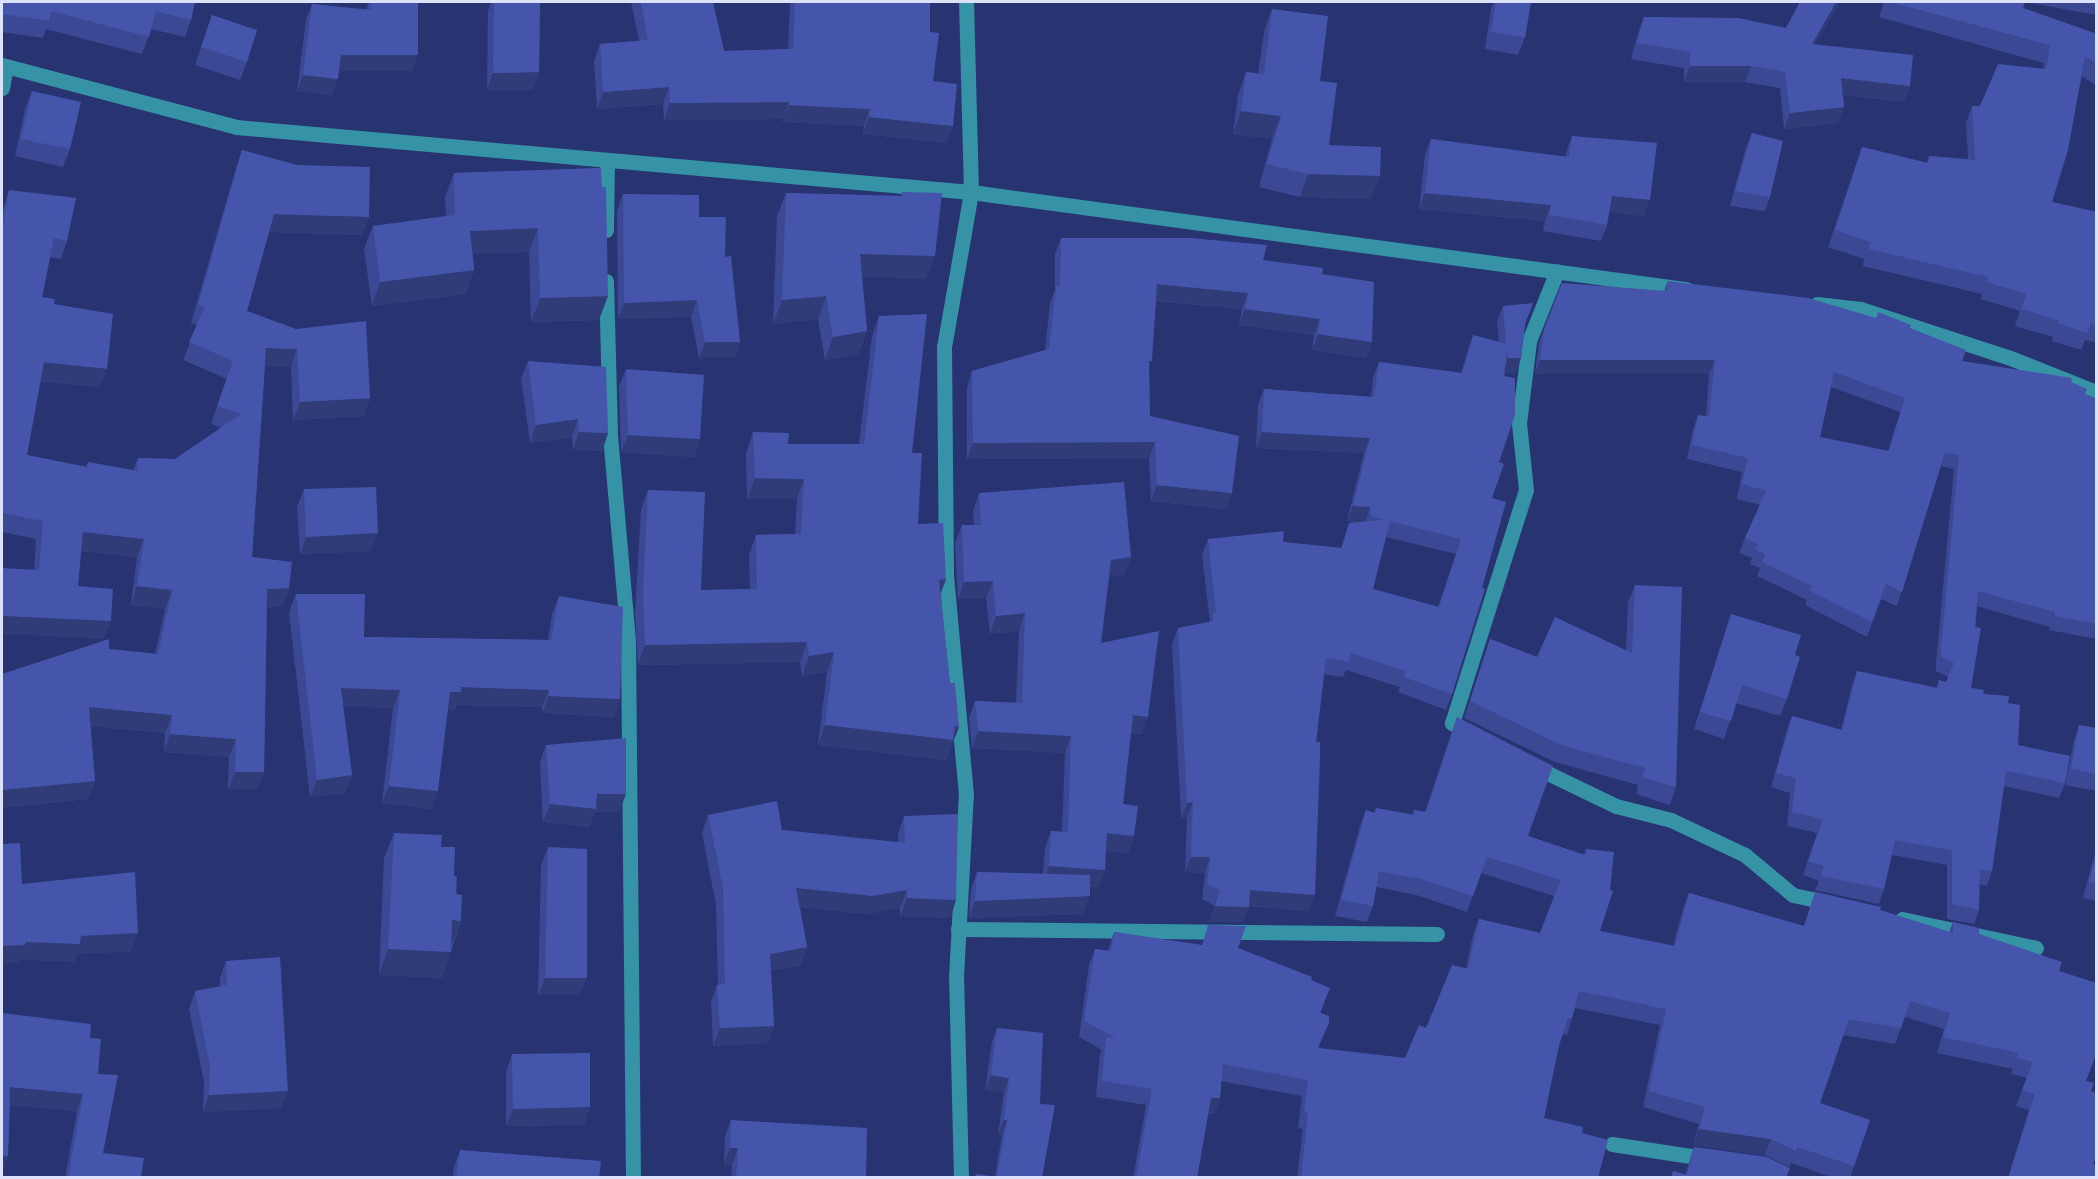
<!DOCTYPE html>
<style>
body{margin:0}
#map{position:relative;width:2098px;height:1179px;overflow:hidden;background:#283372;font-family:"PT Sans",sans-serif}
div>[style]{position:absolute}
[style*='--x']{left:calc(var(--x)*1px);top:calc(var(--y)*1px);width:calc(var(--w)*1px);rotate:calc(var(--a)*1deg)}
.minor>*{height:15px;margin:-7.5px;padding:0 7.5px;transform-origin:7.5px;border-radius:7.5px;background:#3693a5}
.wall>*{inset:0;background:#3b4994}
.shaded-wall>*{inset:0;background:#303c78}
.building>*{inset:0;background:#4555ac}
span{translate:-50% -50%;white-space:nowrap;text-align:center;line-height:1.15;-webkit-text-stroke:4.5px #283372;paint-order:stroke}
.frame{position:absolute;inset:0;border:3px solid #dbe2fa;pointer-events:none}
</style>
<div id="map">
<div class="minor">
<i style="--x:2;--y:65;--w:242;--a:14.8"></i>
<i style="--x:236;--y:127;--w:738;--a:5.05"></i>
<i style="--x:971;--y:192;--w:722;--a:7.73"></i>
<i style="--x:2;--y:88;--w:22;--a:-80"></i>
<i style="--x:606;--y:230;--w:68;--a:-89.2"></i>
<i style="--x:606;--y:281;--w:154;--a:88.5"></i>
<i style="--x:610;--y:435;--w:207;--a:85"></i>
<i style="--x:628;--y:641;--w:537;--a:89.47"></i>
<i style="--x:1817;--y:304;--w:44;--a:6.5"></i>
<i style="--x:1861;--y:309;--w:160;--a:18.2"></i>
<i style="--x:2013;--y:359;--w:89;--a:21.7"></i>
<i style="--x:1472;--y:734;--w:23;--a:-151"></i>
<i style="--x:1452;--y:723;--w:244;--a:-72.4"></i>
<i style="--x:1526;--y:490;--w:67;--a:-96"></i>
<i style="--x:1519;--y:423;--w:83;--a:-83"></i>
<i style="--x:1529;--y:341;--w:75;--a:-68.2"></i>
<i style="--x:1533;--y:766;--w:92;--a:25.7"></i>
<i style="--x:1616;--y:806;--w:57;--a:14.3"></i>
<i style="--x:1671;--y:820;--w:82;--a:25.3"></i>
<i style="--x:1745;--y:855;--w:62;--a:39.8"></i>
<i style="--x:1793;--y:895;--w:40;--a:12"></i>
<i style="--x:1902;--y:919;--w:137;--a:12.2"></i>
<i style="--x:958;--y:929;--w:479;--a:0.6"></i>
<i style="--x:1612;--y:1144;--w:99;--a:8.7"></i>
<i style="--x:961;--y:1178;--w:201;--a:-91.4"></i>
<i style="--x:956;--y:977;--w:182;--a:-86.9"></i>
<i style="--x:966;--y:795;--w:220;--a:-95.2"></i>
<i style="--x:946;--y:576;--w:229;--a:-90.5"></i>
<i style="--x:944;--y:347;--w:157;--a:-80.1"></i>
<i style="--x:971;--y:192;--w:190;--a:-91.5"></i>
</div>
<div class="wall">
<i style="clip-path:polygon(2px 2px,195px 2px,191px 20px,185px 37px,151px 29px,142px 54px,46px 29px,43px 38px,2px 32px)"></i>
<i style="clip-path:polygon(369px 2px,418px 2px,412px 71px,339px 71px,332px 95px,297px 91px,306px 20px,312px 4px,366px 10px)"></i>
<i style="clip-path:polygon(491px 2px,540px 2px,539px 72px,533px 90px,487px 90px,488px 11px)"></i>
<i style="clip-path:polygon(631px 2px,713px 2px,724px 51px,788px 49px,790px 2px,930px 2px,930px 32px,933px 81px,953px 126px,946px 143px,863px 134px,864px 126px,782px 122px,783px 119px,664px 120px,663px 104px,597px 109px,594px 61px,600px 44px,639px 41px)"></i>
<i style="clip-path:polygon(1494px 2px,1531px 2px,1525px 37px,1518px 55px,1485px 49px,1491px 8px)"></i>
<i style="clip-path:polygon(1800px 2px,1840px 2px,1815px 44px,1910px 86px,1904px 102px,1843px 95px,1844px 107px,1838px 123px,1784px 129px,1780px 88px,1745px 82px,1684px 82px,1684px 68px,1631px 59px,1638px 33px,1644px 17px,1786px 28px)"></i>
<i style="clip-path:polygon(1884px 2px,2097px 2px,2097px 15px,2025px 2px,2023px 8px,2097px 34px,2097px 86px,2082px 76px,2052px 202px,2097px 212px,2097px 343px,2085px 340px,2081px 350px,2052px 341px,2053px 337px,2015px 326px,2020px 311px,1981px 299px,1982px 294px,1863px 266px,1864px 259px,1828px 247px,1862px 147px,1927px 163px,1929px 156px,1968px 159px,1966px 123px,1972px 106px,1980px 106px,2043px 69px,2044px 63px,1879px 17px)"></i>
<i style="clip-path:polygon(1272px 9px,1320px 81px,1329px 145px,1371px 199px,1300px 197px,1259px 187px,1272px 139px,1233px 134px,1238px 95px,1246px 72px,1258px 74px,1264px 32px)"></i>
<i style="clip-path:polygon(212px 15px,247px 62px,240px 80px,195px 65px)"></i>
<i style="clip-path:polygon(32px 91px,70px 149px,63px 167px,15px 156px,25px 109px)"></i>
<i style="clip-path:polygon(1752px 133px,1770px 197px,1765px 211px,1730px 206px,1746px 147px)"></i>
<i style="clip-path:polygon(1572px 136px,1644px 216px,1609px 212px,1607px 225px,1601px 241px,1543px 231px,1545px 221px,1419px 209px,1425px 155px,1431px 139px,1566px 157px,1566px 152px)"></i>
<i style="clip-path:polygon(242px 150px,362px 235px,269px 232px,247px 311px,370px 398px,364px 416px,293px 420px,291px 367px,265px 366px,252px 557px,289px 588px,282px 606px,267px 607px,264px 772px,257px 790px,228px 790px,229px 757px,164px 752px,165px 733px,90px 726px,95px 781px,88px 799px,2px 808px,2px 674px,109px 649px,155px 654px,165px 609px,131px 605px,137px 557px,81px 551px,78px 586px,104px 639px,34px 570px,36px 539px,2px 532px,2px 212px,9px 190px,67px 241px,61px 259px,50px 257px,42px 297px,54px 304px,100px 387px,40px 381px,27px 455px,86px 467px,88px 462px,133px 470px,138px 458px,175px 459px,222px 428px,211px 424px,227px 379px,183px 360px,197px 325px,191px 323px,236px 168px)"></i>
<i style="clip-path:polygon(601px 168px,599px 320px,531px 322px,529px 252px,473px 254px,474px 270px,466px 294px,372px 306px,364px 249px,373px 226px,446px 216px,445px 197px,454px 173px)"></i>
<i style="clip-path:polygon(902px 192px,926px 279px,862px 277px,867px 331px,858px 354px,825px 360px,818px 319px,773px 324px,777px 216px,786px 193px,901px 196px)"></i>
<i style="clip-path:polygon(623px 194px,699px 217px,725px 257px,740px 342px,734px 358px,699px 358px,691px 317px,618px 319px,617px 211px)"></i>
<i style="clip-path:polygon(1061px 238px,1263px 260px,1322px 274px,1372px 342px,1366px 358px,1312px 350px,1314px 335px,1239px 325px,1242px 309px,1156px 301px,1149px 370px,1150px 416px,1232px 493px,1226px 509px,1151px 501px,1149px 458px,967px 459px,967px 388px,972px 371px,1045px 350px,1050px 303px,1055px 290px,1055px 254px)"></i>
<i style="clip-path:polygon(evenodd,1668px 281px,1910px 328px,1962px 361px,2071px 382px,2085px 394px,2097px 399px,2097px 639px,2049px 630px,2050px 627px,1977px 606px,1971px 688px,2008px 703px,2018px 745px,2065px 783px,2059px 798px,2004px 786px,1992px 871px,1987px 886px,1979px 884px,1979px 910px,1974px 924px,1947px 919px,1947px 865px,1892px 855px,1884px 889px,1879px 904px,1815px 890px,1819px 881px,1803px 875px,1817px 833px,1787px 826px,1790px 793px,1771px 787px,1787px 730px,1792px 716px,1841px 730px,1852px 686px,1857px 671px,1936px 688px,1939px 680px,1946px 682px,1948px 677px,1936px 671px,1936px 663px,1954px 469px,1941px 466px,1897px 606px,1881px 599px,1867px 637px,1805px 605px,1807px 600px,1757px 576px,1760px 568px,1750px 564px,1752px 558px,1739px 553px,1745px 538px,1760px 505px,1737px 499px,1742px 472px,1687px 459px,1693px 429px,1698px 415px,1706px 416px,1709px 374px,1535px 374px,1539px 343px,1544px 329px,1664px 291px,1668px 281px,1831px 387px,1900px 412px,1888px 451px,1820px 437px,1831px 387px)"></i>
<i style="clip-path:polygon(evenodd,1503px 306px,1525px 325px,1521px 358px,1515px 374px,1505px 374px,1499px 462px,1492px 498px,1452px 694px,1446px 710px,1398px 692px,1400px 687px,1346px 670px,1343px 677px,1324px 674px,1316px 742px,1309px 911px,1249px 906px,1243px 922px,1209px 922px,1215px 906px,1202px 899px,1205px 873px,1185px 872px,1187px 818px,1181px 818px,1172px 644px,1178px 628px,1210px 622px,1202px 555px,1208px 539px,1283px 542px,1341px 548px,1349px 523px,1358px 522px,1347px 521px,1364px 453px,1256px 448px,1258px 405px,1264px 389px,1371px 397px,1373px 378px,1379px 362px,1461px 373px,1473px 335px,1499px 342px,1497px 322px,1503px 306px,1386px 537px,1456px 554px,1438px 607px,1373px 589px,1386px 537px)"></i>
<i style="clip-path:polygon(879px 316px,912px 453px,918px 524px,946px 579px,940px 595px,950px 683px,959px 727px,946px 760px,818px 745px,827px 672px,802px 676px,800px 662px,638px 665px,635px 613px,641px 510px,648px 490px,701px 590px,750px 589px,749px 555px,756px 535px,795px 534px,797px 499px,747px 499px,746px 453px,753px 432px,788px 444px,859px 444px,872px 336px)"></i>
<i style="clip-path:polygon(528px 361px,608px 433px,602px 451px,573px 449px,572px 437px,530px 443px,521px 378px)"></i>
<i style="clip-path:polygon(626px 369px,700px 439px,694px 457px,621px 452px,619px 386px)"></i>
<i style="clip-path:polygon(304px 489px,371px 551px,300px 554px,297px 507px)"></i>
<i style="clip-path:polygon(979px 493px,1125px 575px,1109px 577px,1101px 643px,1148px 717px,1142px 734px,1131px 733px,1123px 804px,1134px 836px,1128px 853px,1106px 851px,1099px 887px,1090px 887px,1083px 914px,969px 918px,971px 889px,977px 872px,1043px 874px,1045px 848px,1051px 831px,1062px 832px,1065px 753px,972px 748px,969px 718px,975px 701px,1016px 703px,1019px 631px,990px 634px,986px 598px,958px 599px,955px 543px,962px 525px,974px 525px,973px 511px)"></i>
<i style="clip-path:polygon(1635px 585px,1676px 787px,1670px 805px,1636px 794px,1638px 785px,1555px 762px,1464px 718px,1490px 639px,1537px 657px,1626px 650px,1628px 602px)"></i>
<i style="clip-path:polygon(296px 594px,364px 637px,548px 640px,552px 614px,559px 596px,620px 699px,614px 717px,542px 713px,542px 707px,456px 705px,455px 710px,448px 709px,432px 809px,382px 803px,393px 708px,343px 706px,352px 775px,345px 793px,310px 797px,289px 612px)"></i>
<i style="clip-path:polygon(1731px 614px,1795px 655px,1787px 699px,1780px 716px,1736px 703px,1724px 739px,1694px 729px)"></i>
<i style="clip-path:polygon(1457px 717px,1528px 836px,1584px 855px,1586px 849px,1600px 931px,1673px 946px,1683px 909px,1689px 893px,1803px 926px,1880px 910px,1949px 932px,1953px 922px,2059px 971px,2086px 1081px,2091px 1091px,2093px 1164px,2097px 1178px,2008px 1178px,2029px 1110px,2016px 1106px,2027px 1078px,2011px 1074px,2013px 1069px,1937px 1053px,1944px 1029px,1905px 1017px,1895px 1044px,1843px 1035px,1820px 1103px,1870px 1120px,1850px 1178px,1834px 1178px,1791px 1163px,1790px 1167px,1765px 1155px,1693px 1145px,1699px 1124px,1643px 1107px,1660px 1025px,1575px 1008px,1572px 1018px,1567px 1035px,1563px 1034px,1559px 1045px,1544px 1118px,1582px 1133px,1598px 1178px,1297px 1178px,1303px 1129px,1298px 1128px,1302px 1096px,1221px 1081px,1220px 1098px,1214px 1114px,1208px 1114px,1197px 1178px,1133px 1178px,1146px 1105px,1096px 1097px,1100px 1053px,1102px 1050px,1079px 1037px,1089px 965px,1095px 949px,1108px 951px,1114px 932px,1201px 945px,1238px 948px,1311px 980px,1321px 1013px,1319px 1048px,1405px 1058px,1466px 968px,1473px 935px,1479px 919px,1540px 933px,1554px 896px,1481px 873px,1467px 912px,1416px 895px,1376px 887px,1373px 906px,1367px 922px,1335px 916px,1360px 826px,1366px 810px,1374px 813px,1376px 808px,1412px 815px,1414px 810px,1425px 812px)"></i>
<i style="clip-path:polygon(2079px 725px,2097px 728px,2097px 791px,2065px 785px,2074px 741px)"></i>
<i style="clip-path:polygon(546px 745px,626px 794px,619px 812px,595px 812px,589px 827px,543px 822px,540px 762px)"></i>
<i style="clip-path:polygon(708px 815px,782px 830px,898px 842px,898px 834px,904px 816px,956px 900px,950px 918px,900px 916px,900px 908px,866px 914px,800px 907px,807px 947px,801px 965px,771px 970px,774px 1026px,768px 1043px,713px 1046px,711px 1002px,717px 985px,718px 985px,716px 905px,702px 833px)"></i>
<i style="clip-path:polygon(394px 833px,441px 847px,454px 876px,461px 921px,442px 978px,379px 975px,384px 858px)"></i>
<i style="clip-path:polygon(2097px 845px,2097px 901px,2083px 898px)"></i>
<i style="clip-path:polygon(548px 847px,580px 995px,538px 995px,541px 865px)"></i>
<i style="clip-path:polygon(226px 961px,281px 1108px,203px 1112px,204px 1082px,189px 1009px,195px 991px,220px 987px,220px 978px)"></i>
<i style="clip-path:polygon(2px 1013px,90px 1038px,98px 1074px,103px 1153px,141px 1178px,65px 1178px,77px 1111px,10px 1105px,8px 1156px,2px 1173px)"></i>
<i style="clip-path:polygon(997px 1028px,1040px 1104px,1042px 1178px,974px 1178px,976px 1174px,995px 1177px,1002px 1135px,998px 1134px,1004px 1092px,985px 1090px,992px 1042px)"></i>
<i style="clip-path:polygon(512px 1054px,590px 1107px,584px 1125px,506px 1126px,506px 1072px)"></i>
<i style="clip-path:polygon(731px 1120px,866px 1178px,731px 1178px,732px 1165px,724px 1164px,725px 1136px)"></i>
<i style="clip-path:polygon(1694px 1147px,1786px 1178px,1685px 1175px)"></i>
<i style="clip-path:polygon(460px 1150px,599px 1178px,452px 1178px,454px 1167px)"></i>
</div>
<div class="shaded-wall">
<i style="clip-path:polygon(1836px 2px,1840px 2px,1806px 60px,1812px 44px)"></i>
<i style="clip-path:polygon(341px 55px,418px 55px,412px 71px,335px 71px)"></i>
<i style="clip-path:polygon(1690px 66px,1751px 66px,1745px 82px,1684px 82px)"></i>
<i style="clip-path:polygon(539px 72px,533px 90px,487px 90px,493px 73px)"></i>
<i style="clip-path:polygon(303px 75px,338px 79px,332px 95px,297px 91px)"></i>
<i style="clip-path:polygon(1841px 78px,1910px 86px,1904px 102px,1835px 94px)"></i>
<i style="clip-path:polygon(669px 87px,663px 104px,597px 109px,603px 92px)"></i>
<i style="clip-path:polygon(789px 102px,783px 119px,664px 120px,670px 103px)"></i>
<i style="clip-path:polygon(789px 105px,870px 109px,864px 126px,782px 122px)"></i>
<i style="clip-path:polygon(1844px 107px,1838px 123px,1784px 129px,1790px 113px)"></i>
<i style="clip-path:polygon(1241px 111px,1281px 116px,1272px 139px,1233px 134px)"></i>
<i style="clip-path:polygon(869px 117px,953px 126px,946px 143px,863px 134px)"></i>
<i style="clip-path:polygon(1308px 174px,1380px 176px,1371px 199px,1300px 197px)"></i>
<i style="clip-path:polygon(1425px 193px,1551px 205px,1545px 221px,1419px 209px)"></i>
<i style="clip-path:polygon(1612px 196px,1650px 200px,1644px 216px,1606px 212px)"></i>
<i style="clip-path:polygon(274px 214px,369px 217px,362px 235px,268px 232px)"></i>
<i style="clip-path:polygon(538px 228px,529px 252px,462px 255px,470px 231px)"></i>
<i style="clip-path:polygon(860px 254px,935px 256px,926px 279px,852px 277px)"></i>
<i style="clip-path:polygon(474px 270px,466px 294px,372px 306px,380px 282px)"></i>
<i style="clip-path:polygon(1157px 284px,1248px 293px,1242px 309px,1151px 300px)"></i>
<i style="clip-path:polygon(608px 296px,599px 320px,531px 322px,540px 298px)"></i>
<i style="clip-path:polygon(826px 296px,818px 319px,773px 324px,782px 300px)"></i>
<i style="clip-path:polygon(697px 300px,691px 317px,618px 319px,624px 303px)"></i>
<i style="clip-path:polygon(1245px 309px,1320px 319px,1314px 335px,1239px 325px)"></i>
<i style="clip-path:polygon(867px 331px,858px 354px,825px 360px,833px 337px)"></i>
<i style="clip-path:polygon(1318px 334px,1372px 342px,1366px 358px,1312px 350px)"></i>
<i style="clip-path:polygon(705px 342px,740px 342px,734px 358px,699px 358px)"></i>
<i style="clip-path:polygon(266px 348px,297px 349px,291px 367px,260px 366px)"></i>
<i style="clip-path:polygon(1508px 358px,1521px 358px,1515px 374px,1502px 374px)"></i>
<i style="clip-path:polygon(1540px 360px,1715px 360px,1709px 374px,1535px 374px)"></i>
<i style="clip-path:polygon(44px 362px,107px 369px,100px 387px,37px 380px)"></i>
<i style="clip-path:polygon(370px 398px,364px 416px,293px 420px,300px 402px)"></i>
<i style="clip-path:polygon(578px 419px,572px 437px,530px 443px,536px 425px)"></i>
<i style="clip-path:polygon(579px 432px,608px 433px,602px 451px,573px 449px)"></i>
<i style="clip-path:polygon(1262px 432px,1370px 438px,1364px 453px,1256px 448px)"></i>
<i style="clip-path:polygon(628px 435px,700px 439px,694px 457px,621px 452px)"></i>
<i style="clip-path:polygon(1155px 442px,1149px 458px,967px 459px,973px 443px)"></i>
<i style="clip-path:polygon(755px 478px,804px 479px,797px 499px,747px 499px)"></i>
<i style="clip-path:polygon(1157px 485px,1232px 493px,1226px 509px,1151px 501px)"></i>
<i style="clip-path:polygon(1353px 506px,1370px 507px,1365px 523px,1347px 521px)"></i>
<i style="clip-path:polygon(83px 532px,144px 539px,137px 557px,76px 550px)"></i>
<i style="clip-path:polygon(378px 533px,371px 551px,300px 554px,306px 537px)"></i>
<i style="clip-path:polygon(1131px 557px,1125px 575px,1105px 577px,1111px 560px)"></i>
<i style="clip-path:polygon(946px 579px,938px 600px,939px 580px)"></i>
<i style="clip-path:polygon(993px 581px,986px 598px,958px 599px,964px 582px)"></i>
<i style="clip-path:polygon(137px 586px,172px 590px,165px 609px,131px 605px)"></i>
<i style="clip-path:polygon(289px 588px,282px 606px,261px 607px,267px 589px)"></i>
<i style="clip-path:polygon(1025px 613px,1019px 631px,990px 634px,996px 616px)"></i>
<i style="clip-path:polygon(2px 616px,111px 621px,104px 639px,2px 634px)"></i>
<i style="clip-path:polygon(807px 642px,800px 662px,638px 665px,645px 645px)"></i>
<i style="clip-path:polygon(834px 652px,827px 672px,802px 676px,809px 656px)"></i>
<i style="clip-path:polygon(461px 687px,549px 690px,542px 707px,456px 705px,455px 710px,444px 709px,450px 692px)"></i>
<i style="clip-path:polygon(341px 688px,400px 690px,393px 708px,334px 706px)"></i>
<i style="clip-path:polygon(549px 696px,620px 699px,614px 717px,542px 713px)"></i>
<i style="clip-path:polygon(89px 707px,172px 715px,165px 733px,82px 725px)"></i>
<i style="clip-path:polygon(1133px 715px,1148px 717px,1142px 734px,1127px 732px)"></i>
<i style="clip-path:polygon(825px 725px,955px 726px,959px 727px,946px 760px,818px 745px)"></i>
<i style="clip-path:polygon(978px 731px,1071px 736px,1065px 753px,972px 748px)"></i>
<i style="clip-path:polygon(170px 734px,236px 739px,229px 757px,164px 752px)"></i>
<i style="clip-path:polygon(235px 772px,264px 772px,257px 790px,228px 790px)"></i>
<i style="clip-path:polygon(352px 775px,345px 793px,310px 797px,317px 780px)"></i>
<i style="clip-path:polygon(95px 781px,88px 799px,2px 808px,2px 790px)"></i>
<i style="clip-path:polygon(389px 786px,438px 791px,432px 809px,382px 803px)"></i>
<i style="clip-path:polygon(597px 794px,626px 794px,619px 812px,595px 812px,589px 827px,543px 822px,550px 804px)"></i>
<i style="clip-path:polygon(1193px 802px,1187px 818px,1181px 818px,1187px 803px)"></i>
<i style="clip-path:polygon(1107px 833px,1134px 836px,1128px 853px,1101px 850px)"></i>
<i style="clip-path:polygon(1191px 857px,1210px 857px,1205px 873px,1185px 872px)"></i>
<i style="clip-path:polygon(1049px 866px,1105px 870px,1099px 887px,1043px 884px)"></i>
<i style="clip-path:polygon(796px 888px,907px 890px,900px 908px,866px 914px,790px 906px)"></i>
<i style="clip-path:polygon(1250px 890px,1315px 895px,1309px 911px,1244px 905px)"></i>
<i style="clip-path:polygon(1090px 896px,1083px 914px,969px 918px,975px 901px)"></i>
<i style="clip-path:polygon(907px 898px,956px 900px,950px 918px,900px 916px)"></i>
<i style="clip-path:polygon(1215px 906px,1249px 907px,1243px 922px,1209px 922px)"></i>
<i style="clip-path:polygon(452px 920px,461px 921px,451px 946px)"></i>
<i style="clip-path:polygon(138px 933px,131px 952px,77px 954px,74px 962px,20px 960px,18px 963px,2px 964px,2px 946px,25px 942px,81px 936px)"></i>
<i style="clip-path:polygon(807px 947px,801px 965px,764px 971px,770px 954px)"></i>
<i style="clip-path:polygon(388px 949px,451px 952px,442px 978px,379px 975px)"></i>
<i style="clip-path:polygon(545px 978px,587px 978px,580px 995px,538px 995px)"></i>
<i style="clip-path:polygon(774px 1026px,768px 1043px,713px 1046px,720px 1028px)"></i>
<i style="clip-path:polygon(991px 1075px,1009px 1078px,1004px 1092px,985px 1090px)"></i>
<i style="clip-path:polygon(10px 1087px,83px 1094px,77px 1111px,4px 1104px)"></i>
<i style="clip-path:polygon(288px 1091px,281px 1108px,203px 1112px,209px 1095px)"></i>
<i style="clip-path:polygon(1211px 1098px,1220px 1098px,1214px 1114px,1205px 1114px)"></i>
<i style="clip-path:polygon(590px 1107px,584px 1125px,506px 1126px,513px 1109px)"></i>
<i style="clip-path:polygon(1004px 1120px,1007px 1120px,1002px 1135px,998px 1134px)"></i>
<i style="clip-path:polygon(1699px 1129px,1771px 1139px,1765px 1155px,1693px 1145px)"></i>
<i style="clip-path:polygon(730px 1148px,738px 1148px,732px 1165px,724px 1164px)"></i>
<i style="clip-path:polygon(2px 1156px,8px 1156px,2px 1173px)"></i>
</div>
<div class="building">
<i style="clip-path:polygon(2px 2px,195px 2px,191px 20px,156px 11px,149px 37px,51px 11px,49px 21px,2px 14px)"></i>
<i style="clip-path:polygon(371px 2px,418px 2px,418px 55px,341px 55px,338px 79px,303px 75px,312px 4px,371px 10px)"></i>
<i style="clip-path:polygon(494px 2px,540px 2px,539px 72px,493px 73px)"></i>
<i style="clip-path:polygon(641px 2px,713px 2px,724px 51px,793px 49px,795px 2px,930px 2px,930px 32px,939px 33px,933px 81px,957px 84px,953px 126px,869px 117px,870px 109px,789px 105px,789px 102px,670px 103px,669px 87px,603px 92px,600px 44px,648px 40px)"></i>
<i style="clip-path:polygon(1496px 2px,1531px 2px,1525px 37px,1491px 32px)"></i>
<i style="clip-path:polygon(1800px 2px,1836px 2px,1812px 44px,1913px 55px,1910px 86px,1841px 78px,1844px 107px,1790px 113px,1785px 72px,1751px 66px,1690px 66px,1690px 52px,1637px 43px,1644px 17px,1738px 18px,1786px 28px)"></i>
<i style="clip-path:polygon(1890px 2px,2025px 2px,2023px 8px,2097px 34px,2097px 64px,2085px 56px,2068px 150px,2052px 202px,2097px 212px,2097px 324px,2091px 323px,2087px 333px,2058px 323px,2059px 320px,2022px 309px,2026px 294px,1987px 282px,1988px 277px,1869px 249px,1871px 242px,1835px 230px,1862px 147px,1928px 163px,1929px 156px,1975px 160px,1972px 106px,1980px 106px,1998px 64px,2046px 69px,2050px 45px)"></i>
<i style="clip-path:polygon(1272px 9px,1328px 16px,1320px 81px,1337px 83px,1329px 145px,1381px 147px,1380px 176px,1308px 174px,1267px 164px,1281px 116px,1241px 111px,1246px 72px,1264px 74px)"></i>
<i style="clip-path:polygon(212px 15px,257px 30px,247px 62px,201px 47px)"></i>
<i style="clip-path:polygon(32px 91px,81px 102px,70px 149px,21px 139px)"></i>
<i style="clip-path:polygon(1752px 133px,1783px 141px,1770px 197px,1735px 191px)"></i>
<i style="clip-path:polygon(1572px 136px,1657px 143px,1650px 200px,1612px 196px,1607px 225px,1549px 215px,1551px 205px,1425px 193px,1431px 139px,1569px 157px)"></i>
<i style="clip-path:polygon(242px 150px,297px 165px,370px 167px,369px 217px,274px 214px,247px 311px,296px 329px,366px 321px,370px 398px,300px 402px,297px 349px,266px 348px,252px 557px,292px 562px,289px 588px,267px 589px,264px 772px,235px 772px,236px 739px,170px 734px,172px 715px,89px 707px,95px 781px,2px 790px,2px 674px,109px 639px,109px 649px,158px 654px,172px 590px,137px 586px,144px 539px,83px 532px,78px 586px,113px 589px,111px 621px,2px 616px,2px 568px,39px 570px,43px 521px,2px 513px,2px 231px,9px 190px,76px 198px,67px 241px,54px 238px,42px 297px,55px 299px,54px 304px,113px 314px,107px 369px,44px 362px,27px 455px,87px 467px,88px 462px,137px 471px,138px 458px,175px 459px,241px 414px,217px 406px,233px 361px,189px 342px,205px 307px,198px 305px)"></i>
<i style="clip-path:polygon(601px 168px,602px 187px,606px 187px,608px 296px,540px 298px,538px 228px,470px 231px,474px 270px,380px 282px,373px 226px,455px 215px,454px 173px)"></i>
<i style="clip-path:polygon(902px 192px,942px 193px,935px 256px,860px 254px,867px 331px,833px 337px,826px 296px,782px 300px,786px 193px,902px 196px)"></i>
<i style="clip-path:polygon(623px 194px,699px 195px,699px 217px,726px 217px,725px 257px,731px 256px,740px 342px,705px 342px,697px 300px,624px 303px)"></i>
<i style="clip-path:polygon(1061px 238px,1190px 238px,1267px 245px,1263px 260px,1323px 268px,1322px 274px,1374px 282px,1372px 342px,1318px 334px,1320px 319px,1245px 309px,1248px 293px,1157px 284px,1152px 361px,1149px 361px,1150px 416px,1239px 436px,1232px 493px,1157px 485px,1155px 442px,973px 443px,972px 371px,1049px 349px,1056px 286px,1060px 287px)"></i>
<i style="clip-path:polygon(evenodd,1668px 281px,1808px 298px,1876px 318px,1878px 312px,1911px 325px,1910px 328px,1966px 350px,1962px 361px,2072px 378px,2071px 382px,2087px 389px,2085px 394px,2097px 399px,2097px 624px,2055px 616px,2055px 612px,1978px 591px,1975px 627px,1981px 628px,1971px 688px,1984px 690px,1983px 694px,2009px 696px,2008px 703px,2020px 705px,2018px 745px,2070px 756px,2065px 783px,2006px 771px,1992px 871px,1980px 869px,1979px 910px,1952px 904px,1952px 850px,1895px 840px,1884px 889px,1821px 876px,1824px 866px,1808px 861px,1823px 819px,1792px 812px,1796px 778px,1776px 773px,1792px 716px,1842px 730px,1857px 671px,1938px 688px,1939px 680px,1946px 682px,1954px 663px,1941px 657px,1941px 649px,1959px 455px,1945px 452px,1902px 592px,1886px 584px,1872px 622px,1810px 591px,1812px 586px,1762px 562px,1765px 554px,1755px 550px,1758px 544px,1745px 538px,1766px 491px,1742px 484px,1748px 458px,1692px 445px,1698px 415px,1709px 417px,1715px 360px,1540px 360px,1544px 329px,1562px 283px,1667px 291px,1668px 281px,1834px 372px,1905px 398px,1889px 451px,1820px 437px,1834px 372px)"></i>
<i style="clip-path:polygon(evenodd,1533px 303px,1525px 324px,1521px 358px,1508px 358px,1507px 351px,1504px 376px,1515px 378px,1515px 415px,1499px 462px,1504px 464px,1492px 498px,1506px 502px,1482px 588px,1485px 589px,1452px 694px,1404px 677px,1405px 671px,1351px 653px,1349px 662px,1326px 658px,1316px 742px,1320px 742px,1320px 758px,1315px 895px,1250px 890px,1249px 907px,1215px 906px,1220px 890px,1207px 884px,1210px 857px,1191px 857px,1193px 802px,1187px 803px,1178px 628px,1213px 621px,1213px 613px,1216px 613px,1208px 539px,1284px 531px,1283px 542px,1342px 548px,1349px 523px,1384px 520px,1371px 516px,1370px 507px,1353px 506px,1370px 438px,1262px 432px,1264px 389px,1374px 397px,1379px 362px,1462px 373px,1473px 335px,1506px 344px,1503px 306px,1533px 303px,1390px 521px,1461px 539px,1439px 607px,1373px 589px,1390px 521px)"></i>
<i style="clip-path:polygon(927px 314px,912px 453px,922px 453px,918px 524px,943px 523px,946px 579px,939px 580px,950px 683px,955px 683px,959px 727px,955px 726px,953px 740px,825px 725px,834px 652px,809px 656px,807px 642px,645px 645px,643px 592px,648px 490px,705px 492px,701px 590px,757px 589px,756px 535px,801px 534px,804px 479px,755px 478px,753px 432px,789px 433px,788px 444px,864px 444px,879px 316px)"></i>
<i style="clip-path:polygon(528px 361px,606px 367px,608px 433px,579px 432px,578px 419px,536px 425px)"></i>
<i style="clip-path:polygon(626px 369px,704px 375px,700px 439px,628px 435px)"></i>
<i style="clip-path:polygon(1124px 482px,1131px 557px,1111px 560px,1101px 643px,1159px 631px,1148px 717px,1133px 715px,1123px 804px,1138px 806px,1134px 836px,1107px 833px,1105px 870px,1049px 866px,1051px 831px,1068px 832px,1071px 736px,978px 731px,975px 701px,1022px 703px,1025px 613px,996px 616px,993px 581px,964px 582px,962px 525px,981px 525px,979px 493px)"></i>
<i style="clip-path:polygon(376px 487px,378px 533px,306px 537px,304px 489px)"></i>
<i style="clip-path:polygon(1635px 585px,1682px 587px,1676px 787px,1642px 777px,1645px 768px,1561px 745px,1470px 701px,1490px 639px,1537px 657px,1555px 617px,1632px 653px)"></i>
<i style="clip-path:polygon(296px 594px,365px 594px,364px 637px,551px 640px,559px 596px,623px 607px,620px 699px,549px 696px,549px 690px,461px 687px,461px 692px,450px 692px,438px 791px,389px 786px,400px 690px,341px 688px,352px 775px,317px 780px)"></i>
<i style="clip-path:polygon(1731px 614px,1801px 635px,1795px 655px,1800px 657px,1787px 699px,1742px 685px,1731px 721px,1700px 712px)"></i>
<i style="clip-path:polygon(1457px 717px,1553px 766px,1528px 836px,1585px 855px,1586px 849px,1614px 852px,1610px 890px,1613px 891px,1600px 931px,1675px 946px,1689px 893px,1804px 926px,1815px 892px,1881px 907px,1880px 910px,1953px 933px,1953px 922px,1979px 928px,1979px 934px,2062px 962px,2059px 971px,2097px 983px,2097px 1052px,2086px 1081px,2094px 1083px,2091px 1091px,2097px 1093px,2097px 1155px,2093px 1164px,2097px 1165px,2097px 1178px,2008px 1178px,2035px 1094px,2022px 1090px,2033px 1062px,2017px 1058px,2019px 1053px,1943px 1037px,1950px 1013px,1910px 1001px,1901px 1028px,1849px 1019px,1820px 1103px,1870px 1120px,1854px 1166px,1797px 1147px,1796px 1151px,1771px 1139px,1699px 1129px,1705px 1107px,1649px 1091px,1666px 1009px,1579px 991px,1572px 1018px,1568px 1018px,1559px 1045px,1544px 1118px,1583px 1127px,1582px 1133px,1608px 1140px,1598px 1178px,1301px 1178px,1308px 1113px,1304px 1112px,1308px 1080px,1223px 1064px,1220px 1098px,1211px 1098px,1197px 1178px,1136px 1178px,1152px 1089px,1102px 1081px,1106px 1037px,1116px 1038px,1084px 1021px,1095px 949px,1111px 951px,1114px 932px,1202px 945px,1208px 925px,1246px 926px,1238px 948px,1312px 977px,1311px 980px,1330px 988px,1320px 1013px,1329px 1016px,1329px 1023px,1318px 1048px,1405px 1058px,1419px 1025px,1426px 1028px,1452px 965px,1468px 969px,1479px 919px,1540px 933px,1561px 880px,1487px 857px,1473px 896px,1421px 879px,1379px 871px,1373px 906px,1341px 900px,1366px 810px,1375px 813px,1376px 808px,1414px 815px,1414px 810px,1426px 812px)"></i>
<i style="clip-path:polygon(2079px 725px,2097px 728px,2097px 774px,2071px 769px)"></i>
<i style="clip-path:polygon(626px 738px,626px 794px,597px 794px,596px 809px,550px 804px,546px 745px)"></i>
<i style="clip-path:polygon(777px 801px,782px 830px,905px 843px,904px 816px,958px 814px,956px 900px,907px 898px,907px 890px,872px 896px,796px 888px,807px 947px,770px 954px,774px 1026px,720px 1028px,717px 985px,725px 984px,723px 887px,708px 815px)"></i>
<i style="clip-path:polygon(394px 833px,442px 835px,441px 847px,455px 847px,454px 876px,457px 877px,456px 894px,462px 895px,461px 921px,452px 920px,451px 952px,388px 949px)"></i>
<i style="clip-path:polygon(20px 843px,22px 884px,135px 872px,138px 933px,81px 936px,80px 944px,25px 942px,25px 945px,2px 946px,2px 844px)"></i>
<i style="clip-path:polygon(548px 847px,587px 849px,587px 978px,545px 978px)"></i>
<i style="clip-path:polygon(2097px 851px,2097px 884px,2089px 882px)"></i>
<i style="clip-path:polygon(977px 872px,1090px 875px,1090px 896px,975px 901px)"></i>
<i style="clip-path:polygon(280px 957px,288px 1091px,209px 1095px,210px 1065px,195px 991px,227px 985px,226px 961px)"></i>
<i style="clip-path:polygon(2px 1013px,91px 1024px,90px 1038px,101px 1039px,98px 1074px,118px 1075px,103px 1153px,144px 1158px,141px 1178px,68px 1178px,83px 1094px,10px 1087px,8px 1156px,2px 1156px)"></i>
<i style="clip-path:polygon(997px 1028px,1043px 1033px,1040px 1104px,1055px 1105px,1042px 1178px,975px 1178px,976px 1174px,997px 1177px,1007px 1120px,1004px 1120px,1009px 1078px,991px 1075px)"></i>
<i style="clip-path:polygon(590px 1053px,590px 1107px,513px 1109px,512px 1054px)"></i>
<i style="clip-path:polygon(731px 1120px,867px 1128px,866px 1178px,736px 1178px,738px 1148px,730px 1148px)"></i>
<i style="clip-path:polygon(1694px 1147px,1767px 1157px,1790px 1168px,1786px 1178px,1671px 1178px,1673px 1171px,1687px 1175px)"></i>
<i style="clip-path:polygon(460px 1150px,601px 1161px,599px 1178px,456px 1177px)"></i>
</div>
<div class="frame"></div>
</div>
